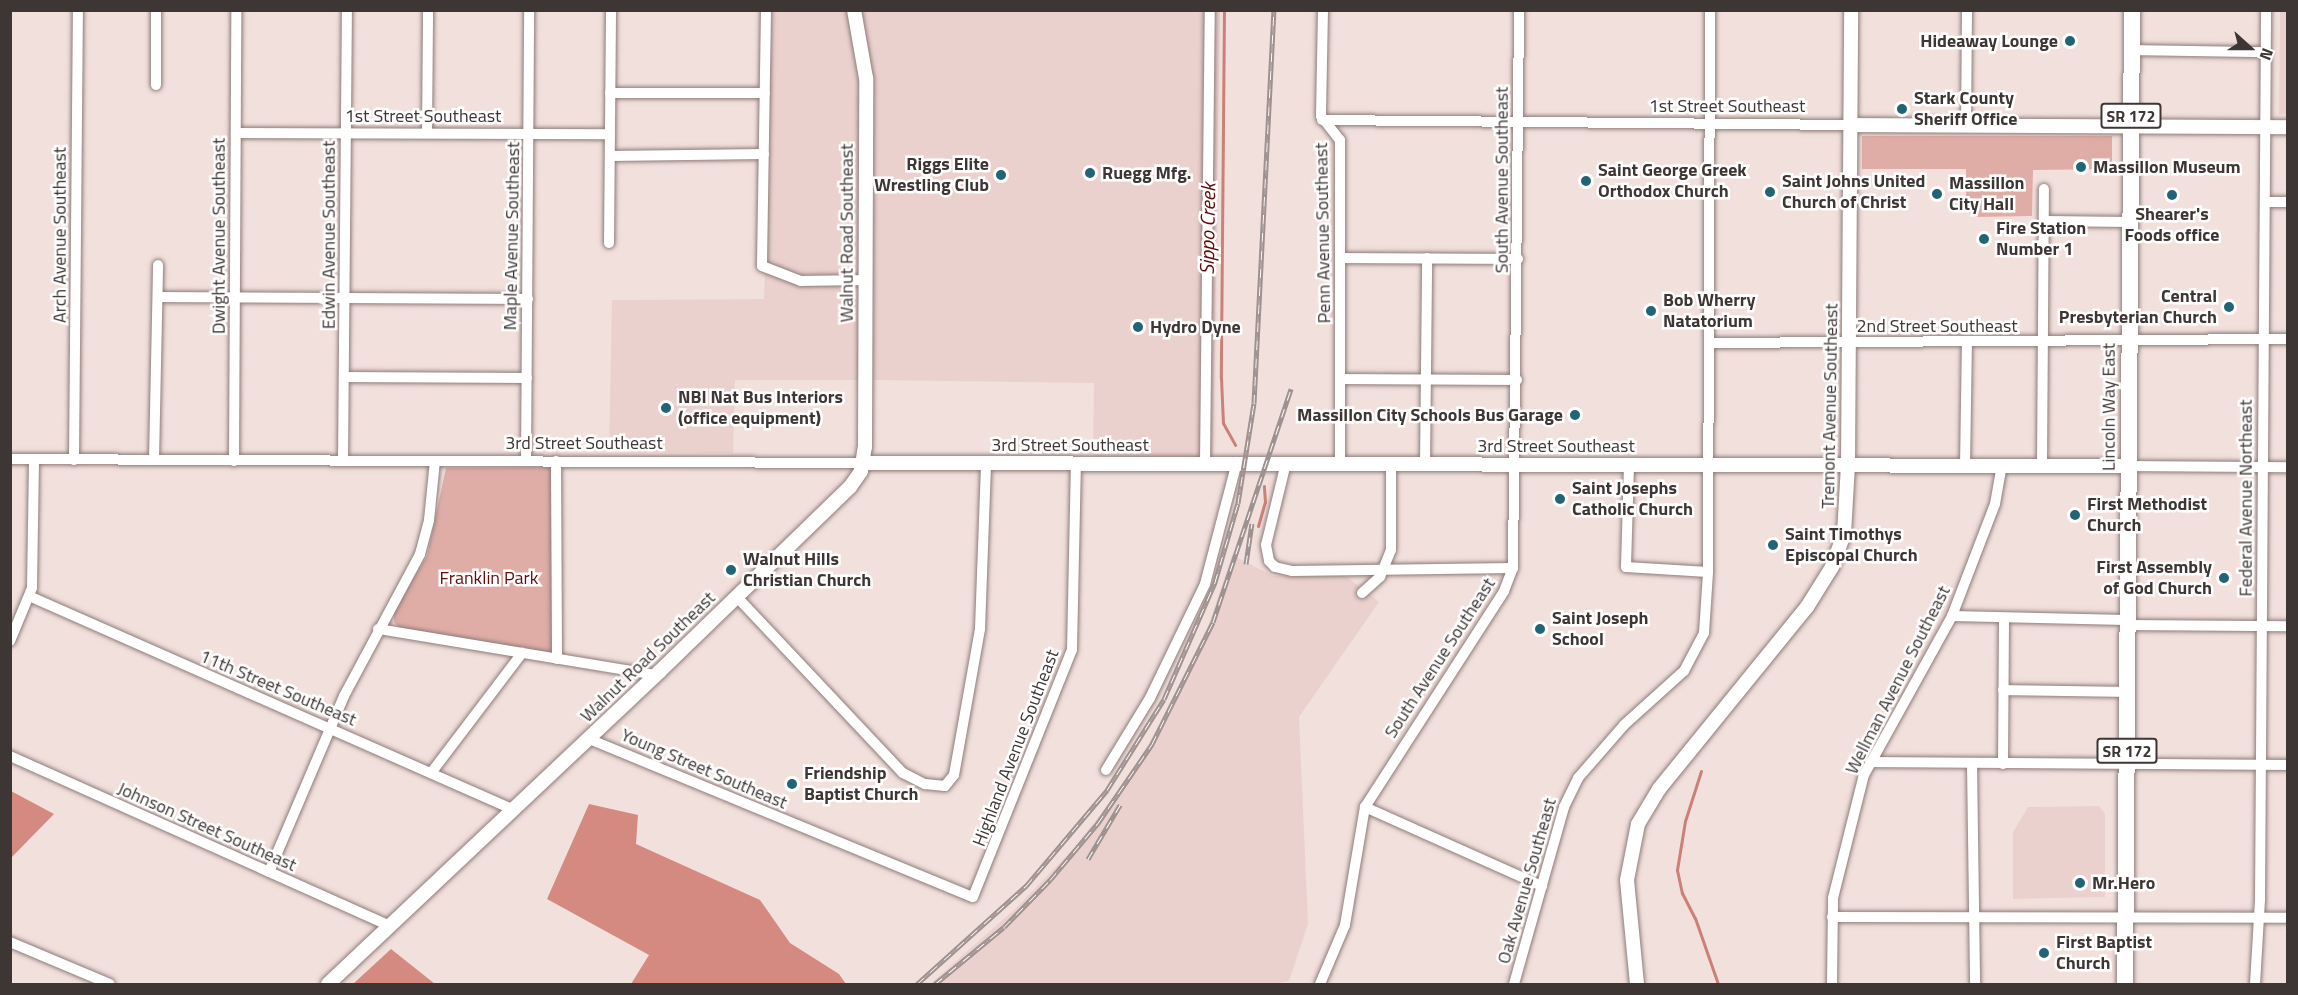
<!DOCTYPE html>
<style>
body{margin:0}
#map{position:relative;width:2298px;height:995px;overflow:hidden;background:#f2e0dd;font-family:"Titillium Web",sans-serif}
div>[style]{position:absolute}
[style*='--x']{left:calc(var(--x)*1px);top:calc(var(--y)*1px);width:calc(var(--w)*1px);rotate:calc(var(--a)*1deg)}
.built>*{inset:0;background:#ebd1ce}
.green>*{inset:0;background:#dfada6}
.forest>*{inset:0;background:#d58a81}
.stream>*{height:3px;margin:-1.5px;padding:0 1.5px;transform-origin:1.5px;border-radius:1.5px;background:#cb8178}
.roads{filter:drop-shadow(0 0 2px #8d7c7a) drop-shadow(0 0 2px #8d7c7a)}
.street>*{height:10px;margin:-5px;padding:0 5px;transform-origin:5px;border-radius:5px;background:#fff}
.secondary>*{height:14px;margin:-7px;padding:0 7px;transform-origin:7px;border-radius:7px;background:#fff}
.primary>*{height:16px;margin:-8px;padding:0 8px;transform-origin:8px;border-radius:8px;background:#fff}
.rail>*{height:5px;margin-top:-2.5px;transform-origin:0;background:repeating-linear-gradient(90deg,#fff 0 9px,#9e918f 0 18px);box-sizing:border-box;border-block:2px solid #9e918f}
.dots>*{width:16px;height:16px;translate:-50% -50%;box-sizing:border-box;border:3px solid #fff;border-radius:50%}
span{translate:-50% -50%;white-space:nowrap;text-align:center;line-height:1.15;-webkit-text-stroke:5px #fff;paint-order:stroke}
.shield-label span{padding:2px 4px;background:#fff;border:2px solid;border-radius:4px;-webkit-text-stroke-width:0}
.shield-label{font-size:16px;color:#3d3635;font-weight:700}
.poi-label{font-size:18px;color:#3d3635;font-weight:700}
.right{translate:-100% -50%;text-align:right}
.left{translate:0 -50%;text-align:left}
.street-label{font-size:18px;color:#3d3635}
.park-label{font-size:18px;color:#660a0b}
.water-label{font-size:20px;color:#630608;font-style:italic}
.frame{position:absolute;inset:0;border:12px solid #3d3635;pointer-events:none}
.north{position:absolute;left:2220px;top:18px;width:60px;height:60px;-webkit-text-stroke:4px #fff;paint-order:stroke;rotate:111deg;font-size:16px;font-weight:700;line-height:24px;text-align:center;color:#3d3635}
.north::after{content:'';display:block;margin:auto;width:21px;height:27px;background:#3d3635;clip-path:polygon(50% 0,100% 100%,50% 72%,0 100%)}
</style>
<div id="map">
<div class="built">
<i style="clip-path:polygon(772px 11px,1220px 11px,1213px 457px,1093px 456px,1094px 383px,874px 380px,735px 380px,733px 453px,609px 452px,612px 300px,764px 299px)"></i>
<i style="clip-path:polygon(2280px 11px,2287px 11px,2287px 114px,2279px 114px)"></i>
<i style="clip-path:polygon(1232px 555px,1273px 576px,1343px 574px,1379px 602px,1299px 717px,1308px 924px,1289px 981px,1273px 984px,930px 984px,1015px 909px,1076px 846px,1125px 782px,1163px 720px,1204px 638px)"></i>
<i style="clip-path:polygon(2099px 806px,2105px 814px,2105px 897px,2013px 899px,2013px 832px,2028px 807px)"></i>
</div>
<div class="green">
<i style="clip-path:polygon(1862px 136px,2112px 136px,2112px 169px,2033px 170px,2032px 216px,1976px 217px,1966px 210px,1966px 169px,1862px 169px)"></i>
<i style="clip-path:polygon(552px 467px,554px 655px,400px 628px,394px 622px,394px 610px,427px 556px,446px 468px)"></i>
</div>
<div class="forest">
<i style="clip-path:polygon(11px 791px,54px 814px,11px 858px)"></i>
<i style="clip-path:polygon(589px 804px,638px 815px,636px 844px,760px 900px,790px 943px,839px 974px,846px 984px,631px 984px,649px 955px,547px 899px)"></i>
<i style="clip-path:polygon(391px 949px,435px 984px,353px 984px)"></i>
</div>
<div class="stream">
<i style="--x:1224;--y:10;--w:368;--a:90.5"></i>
<i style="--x:1221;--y:378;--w:45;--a:87.5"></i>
<i style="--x:1223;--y:423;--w:25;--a:61"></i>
<i style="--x:1258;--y:526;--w:25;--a:-74"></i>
<i style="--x:1265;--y:502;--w:16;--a:-94"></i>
<i style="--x:1701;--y:771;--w:52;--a:107.7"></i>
<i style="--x:1685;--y:821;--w:50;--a:99.3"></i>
<i style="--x:1677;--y:870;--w:24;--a:78"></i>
<i style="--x:1682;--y:893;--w:28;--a:63"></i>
<i style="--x:1695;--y:918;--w:70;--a:70.8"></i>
</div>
<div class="roads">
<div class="street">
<i style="--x:766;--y:10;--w:256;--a:90.9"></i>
<i style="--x:762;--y:266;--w:42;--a:21"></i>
<i style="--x:801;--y:281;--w:64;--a:-0.9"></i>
<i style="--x:1323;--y:10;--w:106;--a:91.1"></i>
<i style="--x:1321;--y:116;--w:31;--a:52"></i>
<i style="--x:1340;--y:140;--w:323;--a:90"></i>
<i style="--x:2132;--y:50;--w:133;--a:0.9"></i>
<i style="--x:156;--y:85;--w:75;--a:-90"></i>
<i style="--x:610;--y:93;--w:155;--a:0"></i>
<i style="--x:1322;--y:120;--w:528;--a:0.54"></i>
<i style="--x:1966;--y:127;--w:117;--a:-89.5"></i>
<i style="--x:236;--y:133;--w:374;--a:0.2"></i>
<i style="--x:427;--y:133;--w:123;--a:-89.5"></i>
<i style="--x:610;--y:156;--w:154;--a:-0.7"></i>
<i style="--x:2265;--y:202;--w:23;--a:0"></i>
<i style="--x:2044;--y:221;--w:86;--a:0.7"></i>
<i style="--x:609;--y:243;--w:233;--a:-89.5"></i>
<i style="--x:1340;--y:258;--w:178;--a:0.3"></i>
<i style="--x:158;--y:297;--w:370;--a:0.3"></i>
<i style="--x:1709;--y:343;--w:579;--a:-0.4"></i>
<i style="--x:344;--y:377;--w:183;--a:0.3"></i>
<i style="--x:1340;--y:379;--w:177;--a:0.3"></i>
<i style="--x:10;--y:459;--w:853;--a:0.27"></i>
<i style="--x:74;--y:460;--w:450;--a:-89.5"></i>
<i style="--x:154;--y:460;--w:195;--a:-88.8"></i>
<i style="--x:234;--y:461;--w:451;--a:-89.7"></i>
<i style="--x:343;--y:461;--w:451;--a:-89.5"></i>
<i style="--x:526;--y:461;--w:451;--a:-89.6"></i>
<i style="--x:556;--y:461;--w:198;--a:89.7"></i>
<i style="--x:1205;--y:463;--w:453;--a:-89.4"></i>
<i style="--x:1286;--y:463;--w:84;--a:103.7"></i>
<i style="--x:1266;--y:545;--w:16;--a:79"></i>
<i style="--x:1269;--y:561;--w:8;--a:45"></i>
<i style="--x:1275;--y:567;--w:17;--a:13"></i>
<i style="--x:1292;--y:571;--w:221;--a:-0.8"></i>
<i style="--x:1425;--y:464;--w:206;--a:-89.4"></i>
<i style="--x:1629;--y:465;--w:102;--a:91.7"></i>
<i style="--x:1626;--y:567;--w:82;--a:3.5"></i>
<i style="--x:1965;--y:466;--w:124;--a:-89.1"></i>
<i style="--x:2042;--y:466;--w:277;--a:-89.6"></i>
<i style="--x:2129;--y:466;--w:159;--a:0.4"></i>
<i style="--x:1362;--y:593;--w:24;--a:-42"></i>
<i style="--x:1380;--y:577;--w:29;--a:-68"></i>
<i style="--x:1391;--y:550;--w:86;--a:-90"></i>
<i style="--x:29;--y:596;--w:530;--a:23.81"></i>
<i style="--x:736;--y:596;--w:243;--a:46.7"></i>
<i style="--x:903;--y:773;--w:25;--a:27"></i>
<i style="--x:925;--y:784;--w:20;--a:6"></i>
<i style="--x:945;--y:786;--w:14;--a:-51"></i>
<i style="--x:954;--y:775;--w:148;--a:-79.9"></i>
<i style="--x:980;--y:629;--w:167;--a:-87.9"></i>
<i style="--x:1952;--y:616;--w:174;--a:1.3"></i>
<i style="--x:2126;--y:625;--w:162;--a:0.4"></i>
<i style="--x:378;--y:629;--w:282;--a:9.4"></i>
<i style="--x:10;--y:641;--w:57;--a:-67.5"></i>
<i style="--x:32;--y:588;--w:129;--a:-89.1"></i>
<i style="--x:2003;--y:690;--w:124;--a:0.9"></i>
<i style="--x:589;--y:739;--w:415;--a:22.4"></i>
<i style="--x:973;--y:897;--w:266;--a:-68.2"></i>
<i style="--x:1072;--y:650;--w:187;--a:-88.8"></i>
<i style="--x:10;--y:756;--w:416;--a:24.1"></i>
<i style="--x:1870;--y:762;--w:418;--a:0.4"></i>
<i style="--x:1972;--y:763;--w:221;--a:89.2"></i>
<i style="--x:2003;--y:764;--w:146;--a:-89.6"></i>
<i style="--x:1106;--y:770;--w:84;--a:-58.6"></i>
<i style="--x:1150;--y:698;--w:127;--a:-64.2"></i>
<i style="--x:1205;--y:584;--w:126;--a:-75.3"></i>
<i style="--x:431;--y:773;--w:151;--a:-52.8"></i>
<i style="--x:1365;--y:807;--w:194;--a:24.1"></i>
<i style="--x:269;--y:872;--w:191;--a:-66.9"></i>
<i style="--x:344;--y:696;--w:161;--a:-61.8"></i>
<i style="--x:420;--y:554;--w:35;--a:-75"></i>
<i style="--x:429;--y:520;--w:59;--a:-84.2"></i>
<i style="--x:1832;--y:917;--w:456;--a:0.1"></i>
<i style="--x:10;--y:942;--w:108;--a:22.8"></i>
<i style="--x:1320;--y:984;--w:64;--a:-67"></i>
<i style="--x:1345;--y:925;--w:120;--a:-80.4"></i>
<i style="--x:1365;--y:807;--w:257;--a:-57.2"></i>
<i style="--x:1504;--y:591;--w:25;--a:-69"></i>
<i style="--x:1513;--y:568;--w:558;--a:-89.38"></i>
<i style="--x:1514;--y:984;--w:184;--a:-74.2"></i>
<i style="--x:1564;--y:807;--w:32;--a:-64"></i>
<i style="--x:1578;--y:778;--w:70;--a:-49"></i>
<i style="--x:1624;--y:725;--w:81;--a:-42"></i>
<i style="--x:1684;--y:671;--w:43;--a:-62.2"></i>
<i style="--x:1704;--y:633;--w:61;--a:-86.2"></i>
<i style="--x:1708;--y:572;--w:562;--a:-89.8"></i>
<i style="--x:1832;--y:984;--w:86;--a:-89.3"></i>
<i style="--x:1833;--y:898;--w:127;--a:-75.9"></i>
<i style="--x:1864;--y:775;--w:182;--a:-61"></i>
<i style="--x:1952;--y:616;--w:120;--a:-69"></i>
<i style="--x:1995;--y:504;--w:39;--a:-80"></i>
<i style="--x:2255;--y:984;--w:84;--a:-86.6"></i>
<i style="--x:2260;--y:900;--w:890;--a:-89.61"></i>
</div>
<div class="secondary">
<i style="--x:1850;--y:125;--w:438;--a:0.3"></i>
<i style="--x:863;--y:463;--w:1266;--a:0.14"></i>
<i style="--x:328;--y:984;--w:455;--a:-43.3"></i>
<i style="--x:659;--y:672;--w:266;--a:-44.1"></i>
<i style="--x:850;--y:487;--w:19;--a:-55"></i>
<i style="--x:861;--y:471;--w:24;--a:-81"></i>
<i style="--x:865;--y:447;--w:369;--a:-89.8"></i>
<i style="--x:866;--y:78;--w:69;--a:-100"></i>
<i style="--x:1637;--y:984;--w:104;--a:-95.5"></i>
<i style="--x:1627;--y:880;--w:57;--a:-78.9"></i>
<i style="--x:1638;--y:824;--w:41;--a:-59"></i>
<i style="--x:1659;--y:789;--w:235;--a:-50.9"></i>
<i style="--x:1807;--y:607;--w:47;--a:-58"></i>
<i style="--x:1832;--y:567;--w:35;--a:-70"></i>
<i style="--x:1844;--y:534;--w:69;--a:-86.7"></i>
<i style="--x:1848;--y:465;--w:455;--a:-89.6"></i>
</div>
<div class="primary">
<i style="--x:2125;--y:984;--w:974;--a:-89.59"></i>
</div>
</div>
<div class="rail">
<i style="--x:1246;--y:564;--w:41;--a:-81.7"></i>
<i style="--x:1088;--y:859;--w:63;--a:-59.3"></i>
<i style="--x:917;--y:984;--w:147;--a:-42"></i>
<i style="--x:1026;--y:886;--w:126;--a:-49.8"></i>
<i style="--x:1107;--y:790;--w:107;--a:-57.9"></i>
<i style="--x:1164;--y:699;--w:128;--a:-66.4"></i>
<i style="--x:1215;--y:582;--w:82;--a:-73.8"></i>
<i style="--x:1238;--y:503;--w:101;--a:-80.9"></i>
<i style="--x:1254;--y:403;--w:394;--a:-87.1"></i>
<i style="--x:935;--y:984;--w:89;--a:-39.6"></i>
<i style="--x:1004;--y:927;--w:66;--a:-45.6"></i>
<i style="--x:1050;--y:880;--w:75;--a:-49.9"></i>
<i style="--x:1098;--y:823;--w:96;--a:-55.6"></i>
<i style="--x:1152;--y:744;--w:136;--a:-63.4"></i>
<i style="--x:1213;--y:622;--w:246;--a:-71.5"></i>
</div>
<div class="dots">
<i style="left:2070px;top:41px;background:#206476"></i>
<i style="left:1902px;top:109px;background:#206476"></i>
<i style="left:2081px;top:167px;background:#206476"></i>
<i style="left:1090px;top:173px;background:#206476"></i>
<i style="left:1001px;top:175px;background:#206476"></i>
<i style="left:1586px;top:181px;background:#206476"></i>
<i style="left:1770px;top:192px;background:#206476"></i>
<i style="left:1937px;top:194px;background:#206476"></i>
<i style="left:2172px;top:195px;background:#206476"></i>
<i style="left:1984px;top:239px;background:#206476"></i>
<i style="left:2229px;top:307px;background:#206476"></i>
<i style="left:1651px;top:311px;background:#206476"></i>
<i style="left:1138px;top:327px;background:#206476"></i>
<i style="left:666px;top:408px;background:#206476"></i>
<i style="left:1575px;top:415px;background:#206476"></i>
<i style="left:1560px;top:499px;background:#206476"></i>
<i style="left:2075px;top:515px;background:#206476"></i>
<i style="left:1773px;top:545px;background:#206476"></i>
<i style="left:731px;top:570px;background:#206476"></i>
<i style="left:2224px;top:578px;background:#206476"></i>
<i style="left:1540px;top:629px;background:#206476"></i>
<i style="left:792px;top:784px;background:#206476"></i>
<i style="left:2080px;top:883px;background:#206476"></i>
<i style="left:2044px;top:953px;background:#206476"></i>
</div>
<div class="shield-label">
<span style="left:2131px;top:116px">SR 172</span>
<span style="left:2127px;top:751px">SR 172</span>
</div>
<div class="poi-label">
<span class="right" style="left:2058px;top:41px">Hideaway Lounge</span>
<span class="left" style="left:1914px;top:109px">Stark County<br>Sheriff Office</span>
<span class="right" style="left:989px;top:175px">Riggs Elite<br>Wrestling Club</span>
<span class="left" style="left:2093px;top:167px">Massillon Museum</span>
<span class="left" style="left:1598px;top:181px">Saint George Greek<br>Orthodox Church</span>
<span class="left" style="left:1102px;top:173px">Ruegg Mfg.</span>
<span class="left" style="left:1782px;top:192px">Saint Johns United<br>Church of Christ</span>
<span class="left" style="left:1949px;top:194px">Massillon<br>City Hall</span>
<span style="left:2172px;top:225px">Shearer's<br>Foods office</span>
<span class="left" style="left:1996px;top:239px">Fire Station<br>Number 1</span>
<span class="right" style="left:2217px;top:307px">Central<br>Presbyterian Church</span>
<span class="left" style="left:1663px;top:311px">Bob Wherry<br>Natatorium</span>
<span class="left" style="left:1150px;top:327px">Hydro Dyne</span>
<span class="left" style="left:678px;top:408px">NBI Nat Bus Interiors<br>(office equipment)</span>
<span class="right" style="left:1563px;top:415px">Massillon City Schools Bus Garage</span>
<span class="left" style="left:1572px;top:499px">Saint Josephs<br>Catholic Church</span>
<span class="left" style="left:2087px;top:515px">First Methodist<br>Church</span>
<span class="left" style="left:1785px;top:545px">Saint Timothys<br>Episcopal Church</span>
<span class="left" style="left:743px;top:570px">Walnut Hills<br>Christian Church</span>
<span class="right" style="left:2212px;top:578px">First Assembly<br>of God Church</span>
<span class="left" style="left:1552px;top:629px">Saint Joseph<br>School</span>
<span class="left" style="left:804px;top:784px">Friendship<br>Baptist Church</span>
<span class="left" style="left:2092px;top:883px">Mr.Hero</span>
<span class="left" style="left:2056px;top:953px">First Baptist<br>Church</span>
</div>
<div class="street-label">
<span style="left:1727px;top:106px">1st Street Southeast</span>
<span style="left:423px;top:116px">1st Street Southeast</span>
<span style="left:1502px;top:180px;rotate:-90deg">South Avenue Southeast</span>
<span style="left:847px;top:233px;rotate:-90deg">Walnut Road Southeast</span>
<span style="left:1323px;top:233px;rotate:-91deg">Penn Avenue Southeast</span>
<span style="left:60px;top:235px;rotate:-90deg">Arch Avenue Southeast</span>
<span style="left:329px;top:235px;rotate:-90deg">Edwin Avenue Southeast</span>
<span style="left:219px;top:236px;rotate:-90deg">Dwight Avenue Southeast</span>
<span style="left:512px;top:236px;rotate:-89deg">Maple Avenue Southeast</span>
<span style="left:1937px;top:326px">2nd Street Southeast</span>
<span style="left:1830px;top:406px;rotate:-89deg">Tremont Avenue Southeast</span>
<span style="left:2109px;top:407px;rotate:-90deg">Lincoln Way East</span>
<span style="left:584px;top:443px">3rd Street Southeast</span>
<span style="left:1070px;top:445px">3rd Street Southeast</span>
<span style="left:1556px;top:446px">3rd Street Southeast</span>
<span style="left:2246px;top:498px;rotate:-90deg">Federal Avenue Northeast</span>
<span style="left:648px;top:657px;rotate:-44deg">Walnut Road Southeast</span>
<span style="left:1440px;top:658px;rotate:-57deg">South Avenue Southeast</span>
<span style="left:1898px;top:680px;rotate:-63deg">Wellman Avenue Southeast</span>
<span style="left:278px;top:688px;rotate:23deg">11th Street Southeast</span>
<span style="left:1016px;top:748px;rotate:-69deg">Highland Avenue Southeast</span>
<span style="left:704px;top:769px;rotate:23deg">Young Street Southeast</span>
<span style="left:207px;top:827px;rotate:24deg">Johnson Street Southeast</span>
<span style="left:1527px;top:881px;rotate:-74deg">Oak Avenue Southeast</span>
</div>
<div class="park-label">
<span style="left:489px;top:578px">Franklin Park</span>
</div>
<div class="water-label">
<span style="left:1207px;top:229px;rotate:-89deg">Sippo Creek</span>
</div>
<div class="frame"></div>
<div class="north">N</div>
</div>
